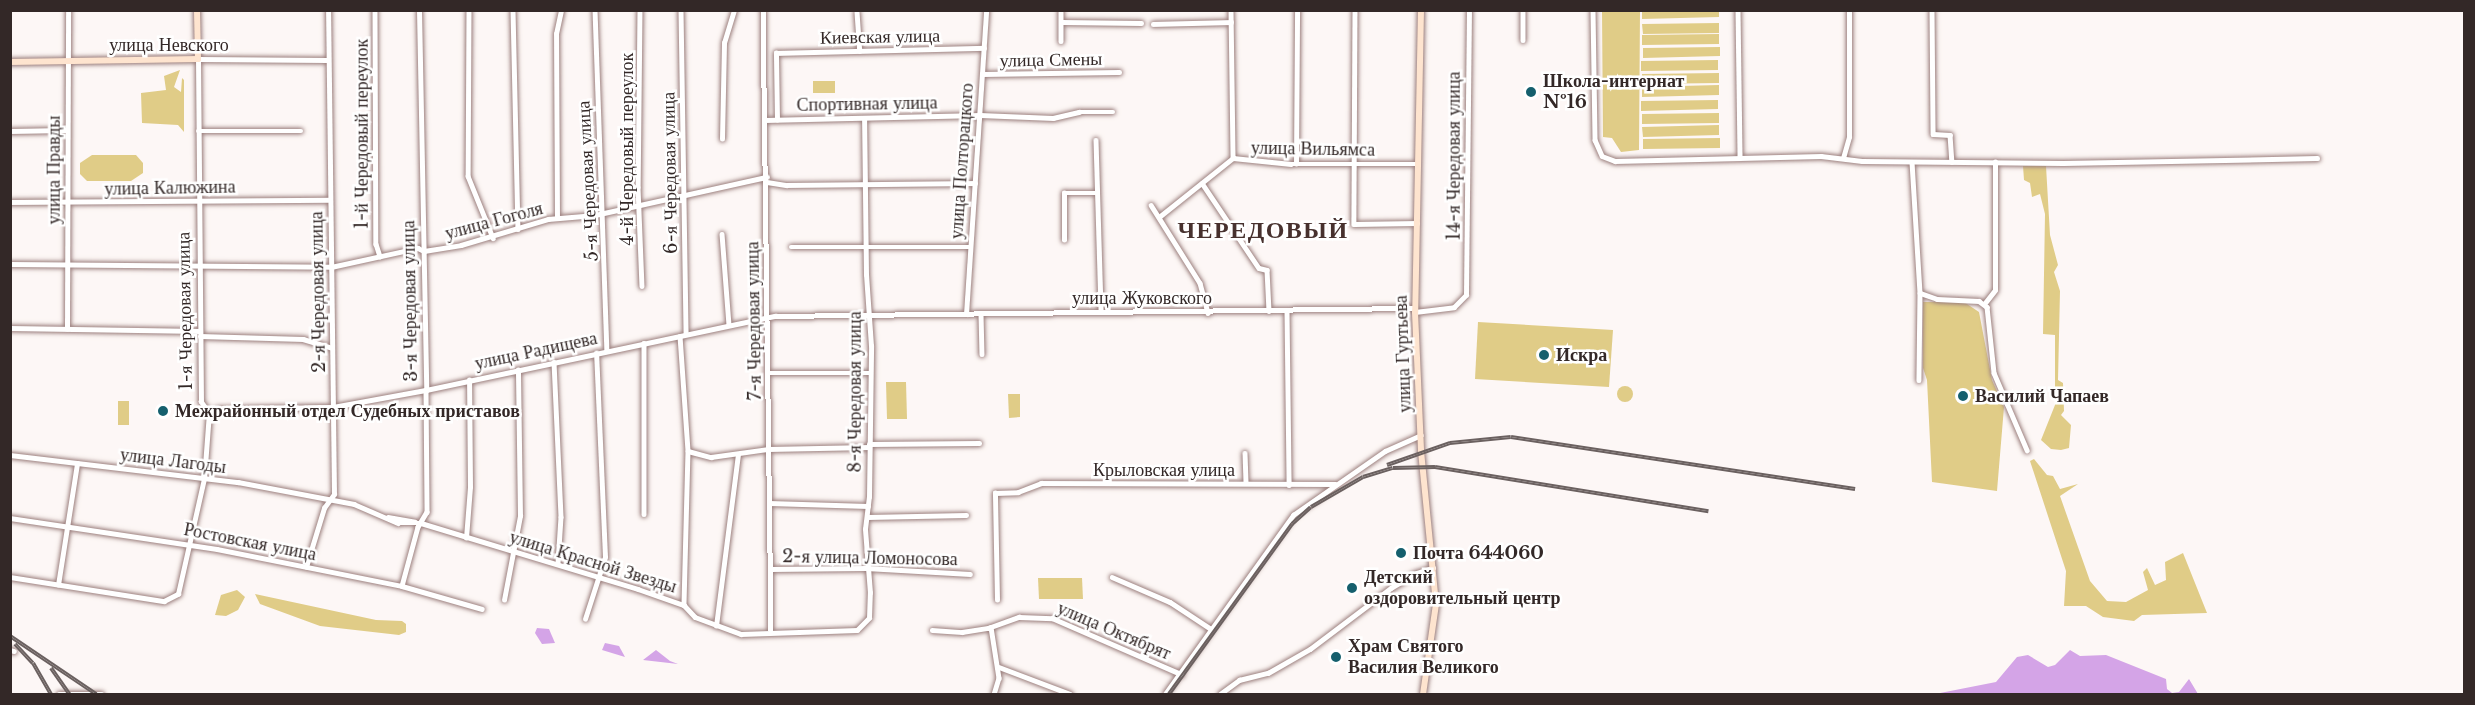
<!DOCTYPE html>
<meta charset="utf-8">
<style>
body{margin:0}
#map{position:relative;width:2475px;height:705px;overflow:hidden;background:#fdf7f6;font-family:"Libre Baskerville",serif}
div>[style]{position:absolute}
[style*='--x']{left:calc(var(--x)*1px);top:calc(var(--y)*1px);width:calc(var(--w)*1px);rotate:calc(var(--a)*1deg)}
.green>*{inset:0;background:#e0cc87}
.round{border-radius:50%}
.water>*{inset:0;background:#d4a4e7}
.roads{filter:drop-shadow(0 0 2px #9c807e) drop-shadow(0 0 2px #9c807e)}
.minor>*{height:4.5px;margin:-2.25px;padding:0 2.25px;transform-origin:2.25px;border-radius:2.25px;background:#fff}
.tertiary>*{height:5px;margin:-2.5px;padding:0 2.5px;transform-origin:2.5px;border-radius:2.5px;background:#fff}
.secondary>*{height:6px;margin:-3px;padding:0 3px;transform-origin:3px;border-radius:3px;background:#fee4cf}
.rail>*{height:4px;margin-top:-2px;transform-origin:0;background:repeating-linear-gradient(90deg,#fff 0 4.5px,#6b6160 0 9px);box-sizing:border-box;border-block:2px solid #6b6160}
.dots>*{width:16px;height:16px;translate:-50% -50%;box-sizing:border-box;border:3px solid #fff;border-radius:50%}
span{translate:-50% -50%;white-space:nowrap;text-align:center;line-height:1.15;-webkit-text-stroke:5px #fff;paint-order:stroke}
.street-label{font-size:18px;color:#332827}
.poi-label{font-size:18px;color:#332827;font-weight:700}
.left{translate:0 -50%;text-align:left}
.district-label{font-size:24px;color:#47312e;font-weight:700;letter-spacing:1.5px}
.frame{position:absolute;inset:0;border:12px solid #332827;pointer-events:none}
</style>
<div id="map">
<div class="green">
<i style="clip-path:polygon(1602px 11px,1640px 11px,1639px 150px,1621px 152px,1612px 138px,1603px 137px)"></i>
<i style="clip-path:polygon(1642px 11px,1719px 11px,1719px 17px,1642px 19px)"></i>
<i style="clip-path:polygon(1719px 23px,1719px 33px,1643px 34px,1642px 24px)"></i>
<i style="clip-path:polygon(1719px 34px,1719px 44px,1642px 45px,1642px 35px)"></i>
<i style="clip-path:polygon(1720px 47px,1720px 56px,1643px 58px,1643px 48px)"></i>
<i style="clip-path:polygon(1718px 60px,1718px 70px,1641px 71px,1641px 61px)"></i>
<i style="clip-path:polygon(180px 70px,174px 87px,181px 92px,182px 78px,184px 80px,184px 132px,178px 125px,142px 123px,141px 93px,166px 90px,164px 76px)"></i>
<i style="clip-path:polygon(1719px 73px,1719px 83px,1642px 84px,1642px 74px)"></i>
<i style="clip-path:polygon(813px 81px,835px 81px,835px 93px,813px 93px)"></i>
<i style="clip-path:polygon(1719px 85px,1719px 95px,1642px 97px,1642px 87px)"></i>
<i style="clip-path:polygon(1718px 100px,1718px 109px,1641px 111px,1641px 101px)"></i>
<i style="clip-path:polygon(1719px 113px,1719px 123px,1642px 124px,1642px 114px)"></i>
<i style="clip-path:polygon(1719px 125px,1719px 135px,1643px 137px,1642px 127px)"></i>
<i style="clip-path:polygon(1720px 138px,1720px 148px,1643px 149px,1643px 139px)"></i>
<i style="clip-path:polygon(92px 155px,136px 155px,143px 163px,143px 173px,131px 181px,87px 181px,80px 174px,80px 163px)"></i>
<i style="clip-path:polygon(2023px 166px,2046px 166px,2050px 235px,2058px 265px,2054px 272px,2060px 291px,2058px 380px,2063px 383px,2064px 411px,2061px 415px,2071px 425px,2069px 448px,2061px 450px,2051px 449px,2041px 440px,2055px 405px,2055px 335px,2043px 334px,2045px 214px,2040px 194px,2032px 197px,2030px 183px,2024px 180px)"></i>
<i style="clip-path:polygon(1923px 302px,1964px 302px,1979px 312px,1992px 380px,2004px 407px,1997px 491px,1932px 482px,1927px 380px,1923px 368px)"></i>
<i style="clip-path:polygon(1478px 322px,1613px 330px,1609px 387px,1475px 379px)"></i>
<i style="clip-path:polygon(886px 382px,906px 382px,907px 419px,887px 419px)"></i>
<i class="round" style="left:1617px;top:386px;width:16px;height:16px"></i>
<i style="clip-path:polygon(1008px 394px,1020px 394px,1020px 417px,1009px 418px)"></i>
<i style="clip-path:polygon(118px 401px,129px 401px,129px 425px,118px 425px)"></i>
<i style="clip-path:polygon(2034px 459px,2047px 475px,2053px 476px,2060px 489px,2078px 484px,2060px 496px,2090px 581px,2107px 601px,2126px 602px,2148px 590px,2143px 572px,2147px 568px,2155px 585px,2166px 580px,2165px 562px,2183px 553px,2207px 613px,2142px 615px,2134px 621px,2103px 617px,2086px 606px,2064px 606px,2066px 571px,2030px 461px)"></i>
<i style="clip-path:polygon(1038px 578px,1082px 578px,1083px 599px,1039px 599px)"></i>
<i style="clip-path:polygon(237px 590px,245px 597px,238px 610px,226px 616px,215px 615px,221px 595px)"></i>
<i style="clip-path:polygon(255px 594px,376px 620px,402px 621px,406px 624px,406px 632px,399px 635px,320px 626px,260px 604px)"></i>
</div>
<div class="water">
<i style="clip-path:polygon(537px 628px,549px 629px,555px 643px,542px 644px,535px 633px)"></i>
<i style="clip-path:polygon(605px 643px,619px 646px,625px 657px,602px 650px)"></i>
<i style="clip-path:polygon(656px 650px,670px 661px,678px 664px,643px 660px)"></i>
<i style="clip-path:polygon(2070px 650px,2080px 656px,2106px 655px,2166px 679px,2167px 689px,2172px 693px,2179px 692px,2189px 679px,2198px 694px,1935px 694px,1996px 682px,2017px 657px,2028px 655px,2048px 667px,2055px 665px)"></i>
</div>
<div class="roads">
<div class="minor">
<i style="--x:375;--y:10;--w:234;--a:89.8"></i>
<i style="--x:376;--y:244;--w:13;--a:72"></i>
<i style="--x:469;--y:10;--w:166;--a:90.3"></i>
<i style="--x:468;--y:176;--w:67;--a:68"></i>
<i style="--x:513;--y:10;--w:219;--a:88.7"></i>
<i style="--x:595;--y:10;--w:341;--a:88"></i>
<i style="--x:640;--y:10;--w:177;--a:90.6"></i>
<i style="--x:638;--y:187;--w:99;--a:87.7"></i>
<i style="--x:681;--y:10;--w:324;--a:89.1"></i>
<i style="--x:763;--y:10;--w:622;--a:89.26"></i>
<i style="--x:1061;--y:10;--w:31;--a:90"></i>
<i style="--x:1231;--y:10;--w:148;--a:89.2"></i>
<i style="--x:1355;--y:10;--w:214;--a:90.3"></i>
<i style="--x:1354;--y:224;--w:63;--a:-0.9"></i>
<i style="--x:1523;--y:10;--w:30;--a:90"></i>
<i style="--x:1593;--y:10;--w:130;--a:89.1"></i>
<i style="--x:1595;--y:140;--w:17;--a:66"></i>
<i style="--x:1602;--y:156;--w:14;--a:21"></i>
<i style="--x:1615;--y:161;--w:206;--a:-1.4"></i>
<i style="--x:1821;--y:156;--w:41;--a:7"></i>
<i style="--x:1862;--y:161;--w:201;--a:0.6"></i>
<i style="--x:2063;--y:163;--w:254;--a:-1.1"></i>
<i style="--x:1738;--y:10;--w:148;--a:89.2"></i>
<i style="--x:1932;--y:10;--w:124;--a:89.5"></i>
<i style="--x:1933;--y:134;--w:17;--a:3"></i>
<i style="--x:1950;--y:135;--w:27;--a:86"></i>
<i style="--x:857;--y:12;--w:39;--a:86"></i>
<i style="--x:1062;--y:22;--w:79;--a:0.7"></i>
<i style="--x:1153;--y:24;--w:78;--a:-1.5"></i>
<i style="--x:982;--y:74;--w:137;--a:-0.8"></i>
<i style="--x:765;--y:120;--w:215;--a:-1.3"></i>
<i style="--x:980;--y:115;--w:73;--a:2.4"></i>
<i style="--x:1053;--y:118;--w:27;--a:-13"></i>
<i style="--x:1079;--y:112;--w:34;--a:0"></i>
<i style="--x:777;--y:120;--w:67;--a:-90.9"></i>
<i style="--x:776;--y:53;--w:208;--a:-1.4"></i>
<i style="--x:10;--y:131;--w:55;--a:-1"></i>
<i style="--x:198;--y:131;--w:103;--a:0"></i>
<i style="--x:722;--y:139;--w:96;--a:-88.8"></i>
<i style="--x:724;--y:43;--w:34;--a:-73"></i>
<i style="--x:1096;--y:140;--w:172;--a:88.3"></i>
<i style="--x:1233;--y:158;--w:58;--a:5.9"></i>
<i style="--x:1291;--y:164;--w:127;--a:0"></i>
<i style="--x:1843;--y:158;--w:22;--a:-74"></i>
<i style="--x:1849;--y:137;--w:127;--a:-90"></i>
<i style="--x:1912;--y:162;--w:131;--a:86.5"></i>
<i style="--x:1920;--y:293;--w:87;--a:90.7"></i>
<i style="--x:1296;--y:164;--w:154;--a:-89.6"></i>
<i style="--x:767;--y:182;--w:20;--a:9"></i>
<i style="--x:787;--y:185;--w:188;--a:-0.6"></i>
<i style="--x:1202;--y:183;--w:102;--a:56.2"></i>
<i style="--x:1259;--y:268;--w:8;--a:14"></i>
<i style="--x:1267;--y:270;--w:41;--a:87.2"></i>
<i style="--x:10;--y:202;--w:320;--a:-0.4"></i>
<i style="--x:1151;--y:205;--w:92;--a:57.9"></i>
<i style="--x:1200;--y:283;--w:31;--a:75"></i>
<i style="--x:1159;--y:217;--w:95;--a:-38.6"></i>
<i style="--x:557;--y:218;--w:184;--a:-90.3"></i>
<i style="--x:556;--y:34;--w:25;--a:-78"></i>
<i style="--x:722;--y:234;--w:91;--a:85.6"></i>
<i style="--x:1064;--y:240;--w:47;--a:-90"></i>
<i style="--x:1064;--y:193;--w:33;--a:0"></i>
<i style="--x:791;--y:247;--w:180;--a:0"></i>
<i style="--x:10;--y:264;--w:321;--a:0.5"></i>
<i style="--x:331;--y:267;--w:89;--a:-12.3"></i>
<i style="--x:418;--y:248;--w:7;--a:27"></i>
<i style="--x:424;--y:251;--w:37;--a:-9"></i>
<i style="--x:461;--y:245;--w:91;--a:-16.6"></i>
<i style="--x:548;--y:219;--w:47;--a:-4.9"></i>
<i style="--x:595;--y:215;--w:176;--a:-12.5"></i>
<i style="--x:1920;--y:293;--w:18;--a:19"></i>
<i style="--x:1937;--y:299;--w:42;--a:2.7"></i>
<i style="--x:1979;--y:301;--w:10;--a:37"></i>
<i style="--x:1987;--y:307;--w:66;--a:83.9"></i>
<i style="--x:1994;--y:373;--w:84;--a:66.8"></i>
<i style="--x:1985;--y:303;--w:16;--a:-52"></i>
<i style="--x:1995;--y:290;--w:128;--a:-90"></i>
<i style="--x:1287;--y:311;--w:174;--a:89.3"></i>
<i style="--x:1415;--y:312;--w:39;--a:-7"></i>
<i style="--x:1454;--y:307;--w:17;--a:-45"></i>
<i style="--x:1466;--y:295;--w:285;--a:-89.4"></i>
<i style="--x:981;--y:314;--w:40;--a:88.6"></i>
<i style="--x:10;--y:328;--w:190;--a:0.9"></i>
<i style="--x:67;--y:329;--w:319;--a:-89.8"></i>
<i style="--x:200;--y:336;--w:103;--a:1.7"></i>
<i style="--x:303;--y:339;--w:30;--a:17"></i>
<i style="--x:680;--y:336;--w:115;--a:86"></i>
<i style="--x:688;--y:451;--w:154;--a:91.5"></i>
<i style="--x:644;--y:343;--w:171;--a:90"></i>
<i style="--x:554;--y:362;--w:155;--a:87.4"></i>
<i style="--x:561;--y:517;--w:47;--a:93.7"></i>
<i style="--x:768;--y:373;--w:101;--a:0"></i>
<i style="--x:209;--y:413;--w:14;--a:-126"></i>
<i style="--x:201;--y:402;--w:343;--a:-90.5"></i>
<i style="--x:198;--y:59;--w:129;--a:0.4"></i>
<i style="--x:209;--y:413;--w:10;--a:-24"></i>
<i style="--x:218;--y:409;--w:115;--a:-1"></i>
<i style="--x:333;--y:407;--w:95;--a:-10.4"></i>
<i style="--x:426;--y:390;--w:122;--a:89.5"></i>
<i style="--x:427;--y:512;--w:17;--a:121"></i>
<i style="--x:418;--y:527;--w:61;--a:105.2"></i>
<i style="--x:869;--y:444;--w:110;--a:-0.5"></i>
<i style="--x:688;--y:451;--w:24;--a:15"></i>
<i style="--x:711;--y:457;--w:58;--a:-8"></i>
<i style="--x:768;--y:449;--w:101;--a:-1.1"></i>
<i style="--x:1245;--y:453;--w:30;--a:88"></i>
<i style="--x:10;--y:455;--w:230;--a:6.8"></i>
<i style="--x:238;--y:482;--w:118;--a:10.7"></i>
<i style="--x:354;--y:504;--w:48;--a:23.4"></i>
<i style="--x:398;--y:523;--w:23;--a:0"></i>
<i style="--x:421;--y:523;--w:227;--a:16.9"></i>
<i style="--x:638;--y:589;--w:49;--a:19.2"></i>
<i style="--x:684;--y:605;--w:16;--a:47"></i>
<i style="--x:695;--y:617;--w:49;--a:20.3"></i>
<i style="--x:741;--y:634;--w:116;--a:-2"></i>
<i style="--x:857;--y:630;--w:17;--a:-45"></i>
<i style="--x:869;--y:618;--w:25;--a:-88"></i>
<i style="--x:870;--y:593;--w:64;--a:-94.5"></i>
<i style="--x:865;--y:529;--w:32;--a:-83"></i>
<i style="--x:869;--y:497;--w:151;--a:-89.2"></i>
<i style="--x:871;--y:346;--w:71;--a:-94"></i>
<i style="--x:866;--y:275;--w:156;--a:-90.7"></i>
<i style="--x:769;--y:503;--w:99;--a:1.7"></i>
<i style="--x:388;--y:517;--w:27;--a:10"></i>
<i style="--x:867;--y:517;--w:99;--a:-1.2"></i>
<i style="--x:10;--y:518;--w:209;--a:8.5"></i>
<i style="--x:217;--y:549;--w:189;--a:11.3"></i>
<i style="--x:402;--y:586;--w:83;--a:16"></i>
<i style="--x:466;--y:538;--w:51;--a:-85.5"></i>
<i style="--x:470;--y:487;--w:107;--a:-90.5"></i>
<i style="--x:306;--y:567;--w:62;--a:-73"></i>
<i style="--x:324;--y:508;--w:17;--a:-54"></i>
<i style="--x:334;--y:494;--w:484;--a:-90.7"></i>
<i style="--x:770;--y:569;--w:96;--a:-0.6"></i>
<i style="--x:866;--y:568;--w:104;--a:3.3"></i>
<i style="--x:10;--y:577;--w:156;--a:8.9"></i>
<i style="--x:164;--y:601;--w:16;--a:-27"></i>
<i style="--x:178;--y:594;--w:118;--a:-77.3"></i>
<i style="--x:204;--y:479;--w:66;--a:-85.7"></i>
<i style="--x:1112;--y:577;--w:63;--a:23.3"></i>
<i style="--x:1170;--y:602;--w:49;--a:33.4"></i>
<i style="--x:58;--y:585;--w:123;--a:-81.1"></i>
<i style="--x:504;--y:600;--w:86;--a:-79.2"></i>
<i style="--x:520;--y:516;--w:146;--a:-90.8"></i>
<i style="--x:997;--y:600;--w:107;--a:-91.1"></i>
<i style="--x:995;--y:493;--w:23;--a:-2"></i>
<i style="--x:1018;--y:492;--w:25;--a:-21"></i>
<i style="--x:1041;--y:483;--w:294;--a:0.2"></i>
<i style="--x:585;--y:619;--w:65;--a:-72.1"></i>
<i style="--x:605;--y:557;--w:204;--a:-92.5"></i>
<i style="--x:716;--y:626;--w:172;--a:-82.7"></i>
<i style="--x:991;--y:627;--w:52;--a:81.1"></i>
<i style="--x:999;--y:678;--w:17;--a:107"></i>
<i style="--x:932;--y:630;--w:30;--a:4"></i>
<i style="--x:962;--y:632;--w:26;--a:-9"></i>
<i style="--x:988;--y:628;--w:33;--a:-20"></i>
<i style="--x:1019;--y:617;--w:33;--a:2"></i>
<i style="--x:1052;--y:618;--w:141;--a:23.5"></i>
<i style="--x:10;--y:650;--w:4;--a:14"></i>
<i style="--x:999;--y:667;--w:76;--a:20.8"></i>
<i style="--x:59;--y:694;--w:43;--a:0"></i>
<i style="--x:1165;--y:694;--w:220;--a:-54.4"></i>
<i style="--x:1293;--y:515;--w:112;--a:-34.8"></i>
<i style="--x:1385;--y:451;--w:39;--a:-24"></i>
<i style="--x:1220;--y:694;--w:24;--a:-36"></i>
<i style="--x:1239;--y:680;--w:30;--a:-14"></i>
<i style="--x:1268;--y:673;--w:48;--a:-29.7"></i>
<i style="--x:1310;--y:649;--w:101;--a:-37"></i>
<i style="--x:1391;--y:588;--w:27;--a:-31"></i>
<i style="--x:1414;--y:574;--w:20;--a:-18"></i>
</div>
<div class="tertiary">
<i style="--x:419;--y:10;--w:380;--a:88.9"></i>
<i style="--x:426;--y:390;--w:357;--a:-12"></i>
<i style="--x:775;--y:316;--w:640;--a:-0.72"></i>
<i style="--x:966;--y:314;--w:305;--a:-86.2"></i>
</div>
<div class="secondary">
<i style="--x:1421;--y:10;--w:302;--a:91.1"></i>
<i style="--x:1415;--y:312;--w:139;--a:87.5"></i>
<i style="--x:1421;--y:451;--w:154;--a:84.4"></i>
<i style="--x:1436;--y:604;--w:91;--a:98.2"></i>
<i style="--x:10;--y:62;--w:188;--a:-0.9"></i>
<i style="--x:198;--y:59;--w:49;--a:-91.2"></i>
</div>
</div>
<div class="rail">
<i style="--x:1387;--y:465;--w:67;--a:-19.2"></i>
<i style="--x:1450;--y:443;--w:61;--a:-5.6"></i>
<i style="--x:1511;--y:437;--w:348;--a:8.6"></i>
<i style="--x:10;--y:636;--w:104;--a:34"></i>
<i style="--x:15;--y:644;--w:26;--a:47"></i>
<i style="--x:33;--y:663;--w:36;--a:60"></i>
<i style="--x:51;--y:668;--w:32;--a:55"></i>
<i style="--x:1169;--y:694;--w:210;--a:-54.1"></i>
<i style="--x:1292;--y:524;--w:25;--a:-42"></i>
<i style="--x:1311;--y:507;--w:60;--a:-30"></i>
<i style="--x:1363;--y:477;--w:31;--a:-17"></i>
<i style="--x:1393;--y:468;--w:42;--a:-1.4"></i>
<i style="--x:1435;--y:467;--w:277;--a:9.2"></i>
</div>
<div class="dots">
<i style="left:1531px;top:92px;background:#155f6d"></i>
<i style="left:1544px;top:355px;background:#155f6d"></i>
<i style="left:1963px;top:396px;background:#155f6d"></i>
<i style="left:163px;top:411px;background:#155f6d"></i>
<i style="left:1401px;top:553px;background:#155f6d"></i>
<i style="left:1352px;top:588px;background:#155f6d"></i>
<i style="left:1336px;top:657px;background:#155f6d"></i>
</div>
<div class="street-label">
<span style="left:880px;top:37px;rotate:-1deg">Киевская улица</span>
<span style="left:169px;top:45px">улица Невского</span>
<span style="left:1051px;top:60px;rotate:-1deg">улица Смены</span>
<span style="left:867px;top:104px;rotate:-1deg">Спортивная улица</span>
<span style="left:362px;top:134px;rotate:-90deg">1-й Чередовый переулок</span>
<span style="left:627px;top:149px;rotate:-90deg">4-й Чередовый переулок</span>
<span style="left:1313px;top:149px;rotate:1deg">улица Вильямса</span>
<span style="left:1454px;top:156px;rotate:-90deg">14-я Чередовая улица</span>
<span style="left:962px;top:161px;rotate:-86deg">улица Полторацкого</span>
<span style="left:54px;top:170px;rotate:-90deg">улица Правды</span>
<span style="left:670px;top:173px;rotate:-91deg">6-я Чередовая улица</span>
<span style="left:588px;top:181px;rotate:-93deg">5-я Чередовая улица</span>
<span style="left:170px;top:188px;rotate:-1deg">улица Калюжина</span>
<span style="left:494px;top:221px;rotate:-15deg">улица Гоголя</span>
<span style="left:318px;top:292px;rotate:-91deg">2-я Чередовая улица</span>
<span style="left:1142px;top:298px">улица Жуковского</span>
<span style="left:410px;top:301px;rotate:-91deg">3-я Чередовая улица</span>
<span style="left:185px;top:311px;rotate:-91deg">1-я Чередовая улица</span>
<span style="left:754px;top:321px;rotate:-91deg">7-я Чередовая улица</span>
<span style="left:536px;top:351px;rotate:-12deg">улица Радищева</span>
<span style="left:1403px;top:354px;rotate:-92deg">улица Гуртьева</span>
<span style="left:855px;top:392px;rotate:-90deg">8-я Чередовая улица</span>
<span style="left:173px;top:461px;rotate:7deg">улица Лагоды</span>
<span style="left:1164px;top:470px">Крыловская улица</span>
<span style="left:250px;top:542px;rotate:11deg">Ростовская улица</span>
<span style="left:870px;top:558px;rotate:1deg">2-я улица Ломоносова</span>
<span style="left:593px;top:562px;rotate:17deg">улица Красной Звезды</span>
<span style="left:1114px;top:631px;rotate:23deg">улица Октябрят</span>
</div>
<div class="poi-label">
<span class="left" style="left:1543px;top:92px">Школа-интернат<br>№16</span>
<span class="left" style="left:1556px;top:355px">Искра</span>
<span class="left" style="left:1975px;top:396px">Василий Чапаев</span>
<span class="left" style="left:175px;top:411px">Межрайонный отдел Судебных приставов</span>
<span class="left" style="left:1413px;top:553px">Почта 644060</span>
<span class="left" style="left:1364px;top:588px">Детский<br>оздоровительный центр</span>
<span class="left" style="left:1348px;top:657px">Храм Святого<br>Василия Великого</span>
</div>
<div class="district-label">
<span style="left:1263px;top:230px">ЧЕРЕДОВЫЙ</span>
</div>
<div class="frame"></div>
</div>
